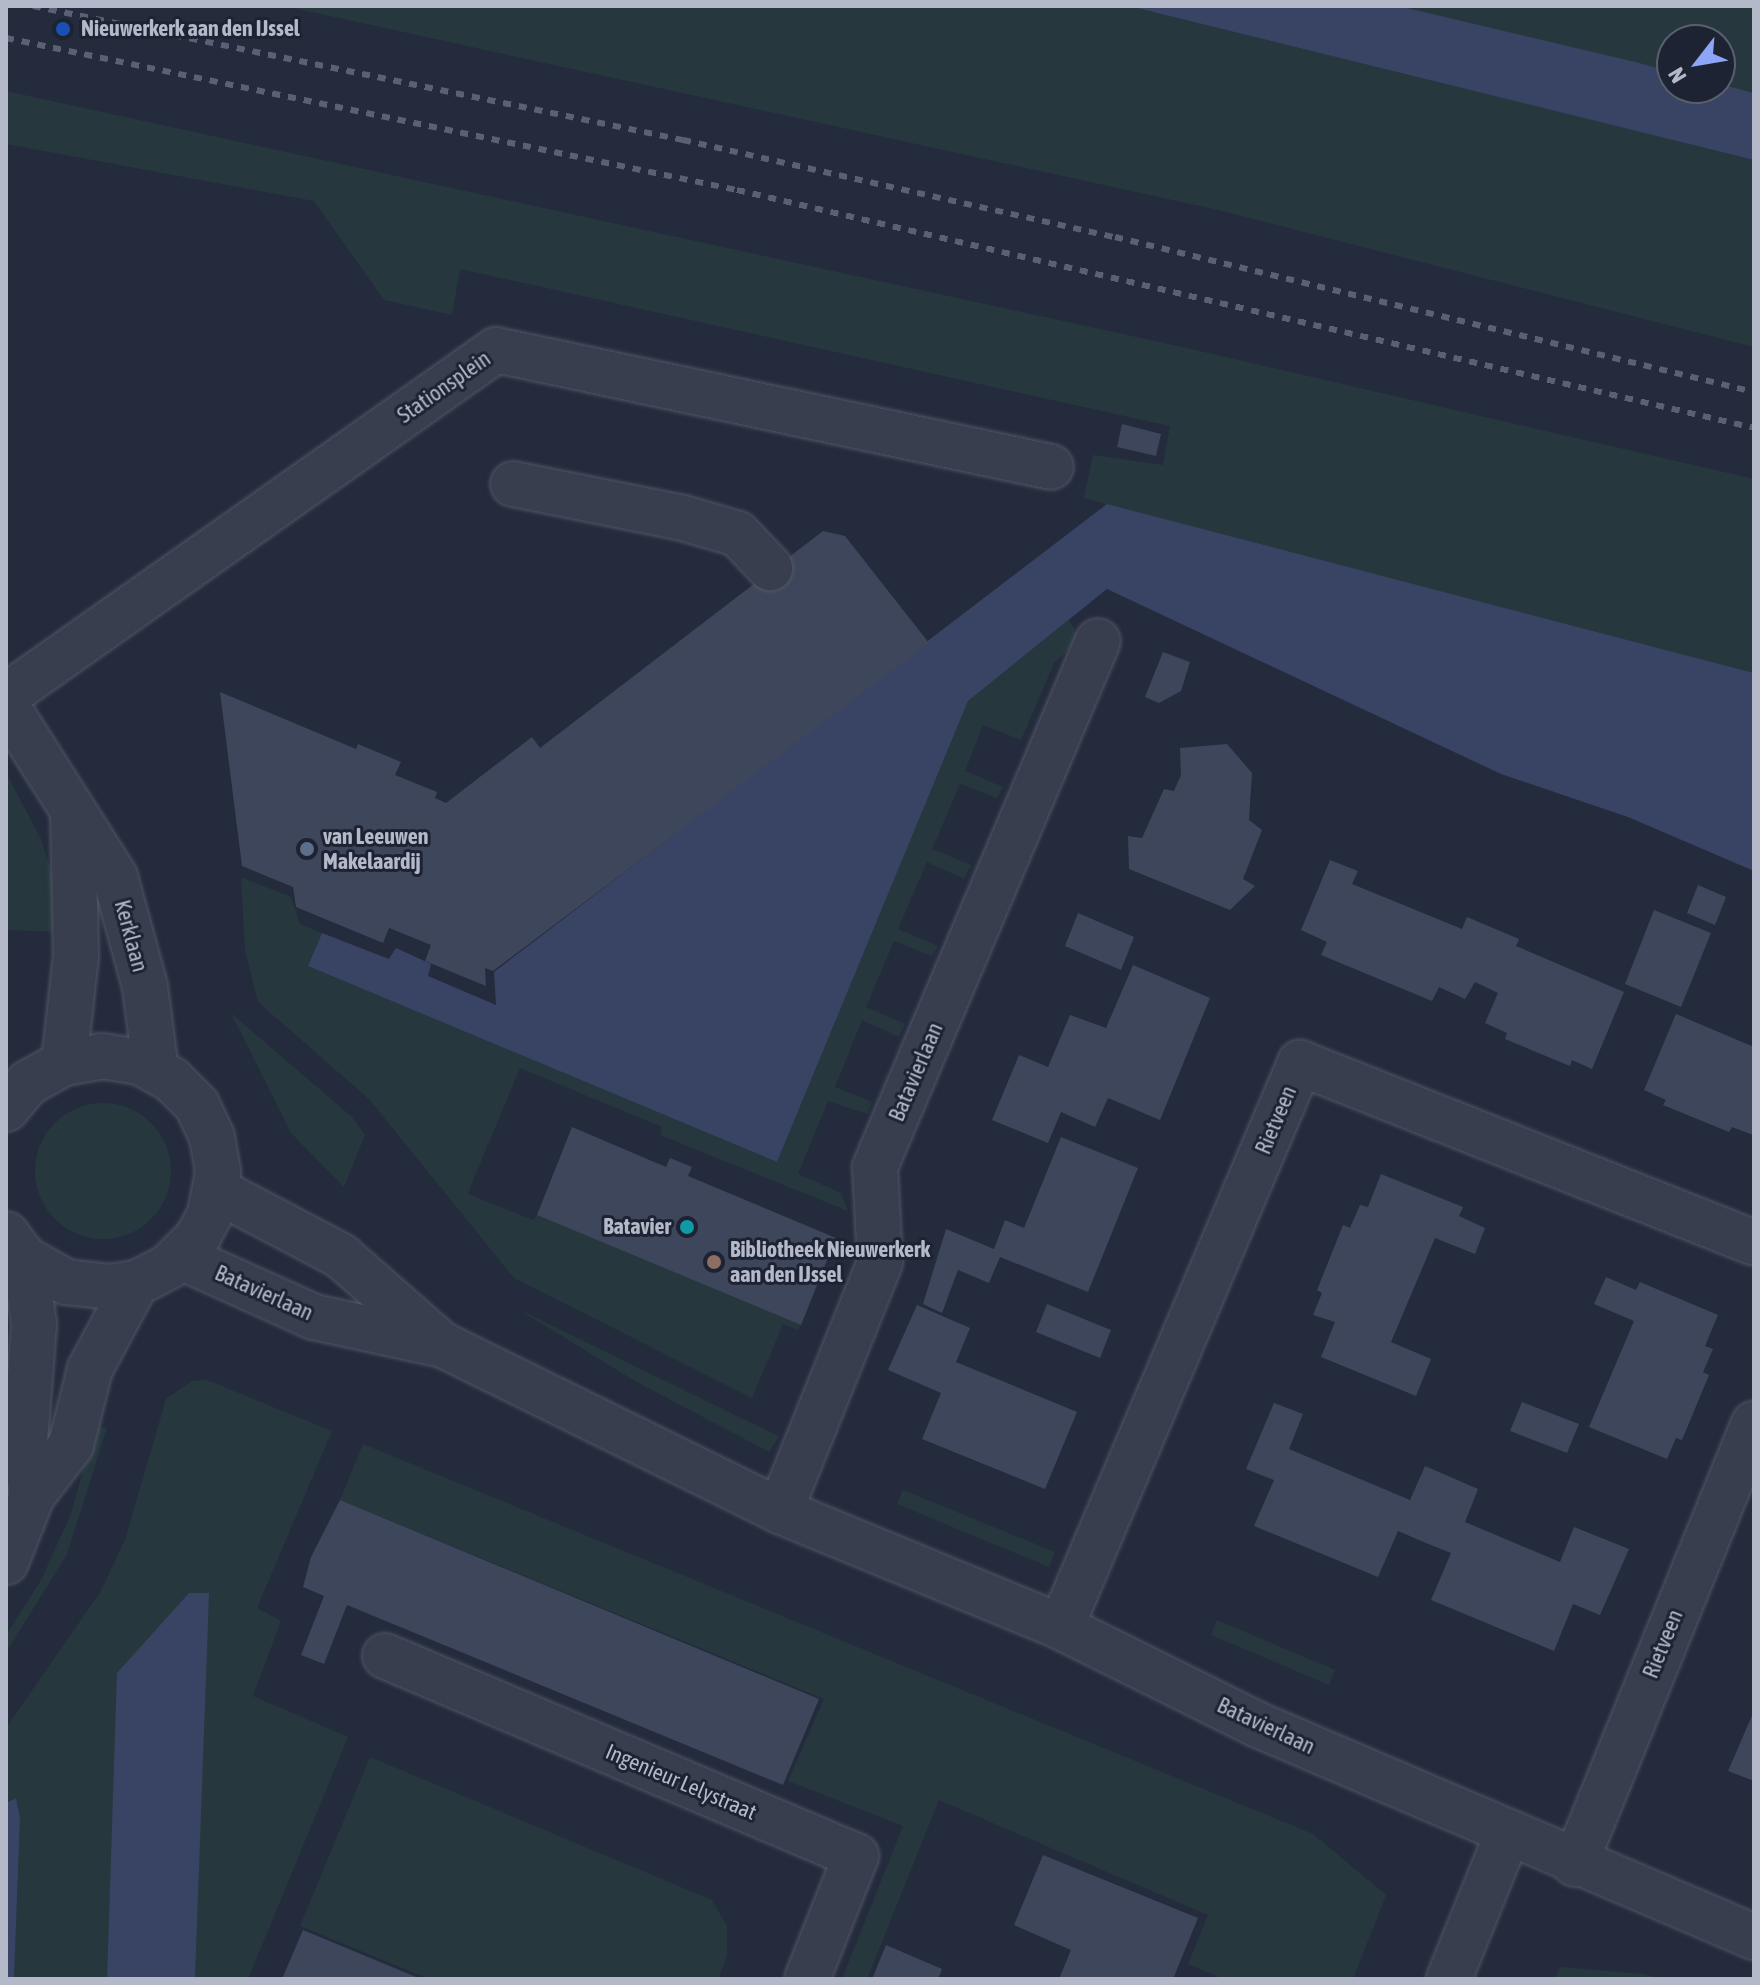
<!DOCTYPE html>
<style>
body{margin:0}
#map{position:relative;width:1760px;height:1985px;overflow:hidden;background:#242b3d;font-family:"Asap Condensed",sans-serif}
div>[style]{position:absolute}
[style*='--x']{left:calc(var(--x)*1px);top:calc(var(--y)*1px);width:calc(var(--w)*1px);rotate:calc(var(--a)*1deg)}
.green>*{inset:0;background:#26383e}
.round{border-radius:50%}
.water>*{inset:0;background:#394464}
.building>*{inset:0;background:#3e465b}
.roads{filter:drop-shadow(0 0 2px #505665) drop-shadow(0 0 2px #505665)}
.minor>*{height:44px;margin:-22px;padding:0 22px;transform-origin:22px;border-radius:22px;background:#383e4d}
.rail>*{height:6px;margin-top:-3px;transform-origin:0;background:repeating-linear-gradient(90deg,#5b6174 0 8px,transparent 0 16px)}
.dots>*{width:22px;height:22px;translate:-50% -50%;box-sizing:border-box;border:4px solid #1d2332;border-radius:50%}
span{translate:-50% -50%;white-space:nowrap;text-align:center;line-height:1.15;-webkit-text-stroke:6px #1d2332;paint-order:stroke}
.poi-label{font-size:22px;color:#b4b9c9;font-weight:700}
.left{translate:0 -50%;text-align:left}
.right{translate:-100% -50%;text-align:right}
.street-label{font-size:22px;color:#b4b9c9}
.frame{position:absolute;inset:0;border:8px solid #b4b9c9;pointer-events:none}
.north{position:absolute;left:1656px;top:24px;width:80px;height:80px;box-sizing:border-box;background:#1d2332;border:2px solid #595f6e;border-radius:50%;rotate:239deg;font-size:22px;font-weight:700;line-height:32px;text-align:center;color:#b4b9c9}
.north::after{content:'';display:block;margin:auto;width:28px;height:36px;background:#8ca5f6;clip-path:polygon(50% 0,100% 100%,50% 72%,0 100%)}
</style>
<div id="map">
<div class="green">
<i style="clip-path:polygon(284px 6px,1129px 6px,1754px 160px,1754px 347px,1214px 209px)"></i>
<i style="clip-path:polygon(1399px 6px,1754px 6px,1754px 93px,1720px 84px,1720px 40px,1672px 40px,1672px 72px)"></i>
<i style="clip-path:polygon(6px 91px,1182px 347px,1754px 479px,1754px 673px,1084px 498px,1093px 455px,1163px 465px,1170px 426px,460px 269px,452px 315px,384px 300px,314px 201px,6px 144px)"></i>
<i style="clip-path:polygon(1069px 620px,1080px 639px,1054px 663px,1021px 740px,983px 725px,965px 771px,1003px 787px,997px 798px,960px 784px,932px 849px,971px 865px,964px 879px,927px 862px,898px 929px,938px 946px,932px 956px,894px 941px,866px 1007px,905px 1024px,899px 1037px,862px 1020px,835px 1087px,872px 1102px,867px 1114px,828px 1101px,798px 1174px,841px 1193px,848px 1211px,660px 1135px,662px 1127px,520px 1068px,474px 1178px,468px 1194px,533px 1220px,537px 1215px,801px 1325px,798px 1330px,783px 1324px,752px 1398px,514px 1278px,369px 1099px,258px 1002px,245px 950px,241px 877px,291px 897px,300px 924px,322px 933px,308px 966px,777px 1162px,968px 701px)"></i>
<i style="clip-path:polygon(6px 773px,41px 839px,55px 884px,60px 932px,6px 930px)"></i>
<i style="clip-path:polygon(231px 1013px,352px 1117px,365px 1135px,344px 1187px,291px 1133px)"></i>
<i class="round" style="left:35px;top:1103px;width:136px;height:136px"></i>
<i style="clip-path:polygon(518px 1309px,778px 1436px,779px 1436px,769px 1452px,635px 1381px)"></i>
<i style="clip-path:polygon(207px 1380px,332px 1431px,257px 1608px,281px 1621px,253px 1696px,348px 1737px,248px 1979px,195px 1979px,208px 1593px,118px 1673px,107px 1979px,14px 1979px,20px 1819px,15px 1798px,6px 1803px,6px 1728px,101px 1591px,126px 1537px,166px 1399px,192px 1381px)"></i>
<i style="clip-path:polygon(95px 1426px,107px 1428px,67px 1554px,6px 1653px,6px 1635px,41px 1580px,71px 1514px)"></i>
<i style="clip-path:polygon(363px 1444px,1313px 1834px,1386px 1895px,1353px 1979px,1224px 1979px,1188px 1964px,1208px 1915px,939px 1800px,867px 1979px,842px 1979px,903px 1826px,788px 1781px,824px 1699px,340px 1500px)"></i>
<i style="clip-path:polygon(903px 1490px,1055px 1552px,1049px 1567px,897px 1504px)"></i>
<i style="clip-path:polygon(1217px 1620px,1335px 1670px,1329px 1685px,1211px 1635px)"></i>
<i style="clip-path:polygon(370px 1757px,712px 1900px,727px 1926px,727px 1956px,718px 1979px,429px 1979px,300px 1926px)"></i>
<i style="clip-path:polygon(1560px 1967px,1643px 1974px,1659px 1979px,1555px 1979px)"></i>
</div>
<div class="water">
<i style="clip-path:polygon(1129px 6px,1399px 6px,1635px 62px,1672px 72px,1672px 88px,1720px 84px,1754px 93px,1754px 160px)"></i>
<i style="clip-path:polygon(1107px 504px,1754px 673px,1754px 871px,1628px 817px,1501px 774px,1107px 589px,968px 701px,777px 1162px,308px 966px,322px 933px,389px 959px,396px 948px,431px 964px,428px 976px,496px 1005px,494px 972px)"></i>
<i style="clip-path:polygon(189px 1593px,209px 1593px,195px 1979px,107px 1979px,117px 1673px)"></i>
<i style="clip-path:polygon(16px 1798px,20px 1819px,14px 1979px,6px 1979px,6px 1803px)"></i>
</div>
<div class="building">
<i style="clip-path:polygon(1122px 424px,1161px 434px,1156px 456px,1117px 447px)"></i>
<i style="clip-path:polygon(823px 531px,845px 536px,929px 643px,493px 971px,485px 968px,486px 986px,425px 961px,431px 945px,389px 928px,383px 943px,296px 907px,293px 887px,242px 866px,220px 692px,356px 749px,358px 744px,401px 762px,395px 775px,437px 792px,435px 798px,446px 803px,532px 737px,540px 748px)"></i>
<i style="clip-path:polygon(1163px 652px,1190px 662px,1181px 691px,1159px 703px,1145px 697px)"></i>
<i style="clip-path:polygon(1227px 744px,1252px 773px,1249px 820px,1262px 830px,1243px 879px,1255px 886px,1230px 910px,1129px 869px,1128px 836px,1142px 838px,1164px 789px,1174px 791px,1181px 775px,1180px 748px)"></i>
<i style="clip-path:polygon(1330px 860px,1358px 871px,1352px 884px,1462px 929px,1467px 917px,1519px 939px,1516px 946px,1624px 992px,1592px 1069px,1572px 1060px,1570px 1066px,1505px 1039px,1507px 1033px,1485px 1023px,1498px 993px,1475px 982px,1465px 999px,1439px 987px,1432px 1001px,1321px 955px,1327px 942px,1301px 930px)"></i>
<i style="clip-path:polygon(1698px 885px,1726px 897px,1715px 925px,1687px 913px)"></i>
<i style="clip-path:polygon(1654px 910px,1711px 933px,1681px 1007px,1625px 984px)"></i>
<i style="clip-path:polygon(1078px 913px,1134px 937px,1121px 970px,1065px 946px)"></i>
<i style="clip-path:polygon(1133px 965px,1210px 998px,1160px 1120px,1108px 1098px,1095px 1127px,1061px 1112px,1048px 1143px,992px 1120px,1019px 1055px,1048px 1067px,1070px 1015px,1106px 1028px)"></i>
<i style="clip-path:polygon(1676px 1014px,1754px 1047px,1753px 1135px,1732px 1127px,1729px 1132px,1663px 1105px,1666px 1100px,1644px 1090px)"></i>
<i style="clip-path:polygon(572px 1127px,666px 1167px,670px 1158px,692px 1167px,688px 1176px,836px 1238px,801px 1325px,537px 1215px)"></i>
<i style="clip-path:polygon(1061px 1137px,1138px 1168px,1088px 1292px,1000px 1257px,989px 1283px,958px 1270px,942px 1313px,923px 1304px,946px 1229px,994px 1249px,1005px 1220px,1024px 1228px)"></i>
<i style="clip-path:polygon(1381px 1174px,1463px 1207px,1459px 1216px,1485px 1228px,1475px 1254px,1435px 1238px,1391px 1342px,1431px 1359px,1416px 1396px,1321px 1357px,1335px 1322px,1313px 1315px,1322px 1293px,1317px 1290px,1343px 1225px,1350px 1228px,1360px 1205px,1368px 1207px)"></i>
<i style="clip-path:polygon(1606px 1277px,1636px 1290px,1640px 1282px,1718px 1315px,1705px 1346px,1713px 1349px,1703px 1372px,1709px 1375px,1682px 1440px,1676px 1438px,1667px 1459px,1589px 1427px,1634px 1321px,1594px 1304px)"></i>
<i style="clip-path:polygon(1047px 1304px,1111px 1330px,1100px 1358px,1036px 1332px)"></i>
<i style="clip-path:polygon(917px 1305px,970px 1328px,956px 1362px,1077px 1412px,1045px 1489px,922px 1439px,941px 1393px,888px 1370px)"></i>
<i style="clip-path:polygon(1522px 1402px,1579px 1424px,1567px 1453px,1510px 1431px)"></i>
<i style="clip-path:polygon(1274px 1403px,1303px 1414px,1289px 1449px,1410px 1500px,1425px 1466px,1478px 1489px,1465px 1522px,1560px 1562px,1574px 1527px,1629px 1549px,1600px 1615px,1573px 1604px,1554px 1651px,1431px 1600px,1451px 1553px,1426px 1543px,1398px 1531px,1378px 1577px,1254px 1526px,1274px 1480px,1246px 1469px)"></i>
<i style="clip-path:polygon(340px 1500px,819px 1699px,783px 1785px,347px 1605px,324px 1664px,301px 1655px,324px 1596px,303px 1587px,311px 1557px)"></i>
<i style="clip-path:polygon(1754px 1711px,1754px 1781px,1728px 1771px)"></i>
<i style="clip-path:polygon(1043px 1855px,1198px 1918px,1173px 1979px,1059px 1979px,1071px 1950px,1014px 1925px)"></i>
<i style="clip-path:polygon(303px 1930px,421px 1979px,282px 1979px)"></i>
<i style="clip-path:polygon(886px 1945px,942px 1969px,938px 1979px,872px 1979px)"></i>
</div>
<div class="roads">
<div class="minor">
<i style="--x:513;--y:484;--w:173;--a:11.3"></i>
<i style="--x:683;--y:518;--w:57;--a:16.2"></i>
<i style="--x:738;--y:534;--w:47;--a:46.7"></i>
<i style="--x:6;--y:696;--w:600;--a:-35.23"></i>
<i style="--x:496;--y:350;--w:567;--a:11.9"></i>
<i style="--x:6;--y:705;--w:204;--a:57.6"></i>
<i style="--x:115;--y:877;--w:114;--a:74.7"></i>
<i style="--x:145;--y:987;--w:84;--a:82.5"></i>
<i style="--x:64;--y:1063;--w:108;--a:-83.6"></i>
<i style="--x:76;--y:956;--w:142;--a:-91.2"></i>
<i style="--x:6;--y:1109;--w:34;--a:-50"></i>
<i style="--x:28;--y:1083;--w:41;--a:-29.1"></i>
<i style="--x:64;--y:1063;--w:39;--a:-10"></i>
<i style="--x:102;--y:1056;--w:38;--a:9"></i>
<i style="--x:140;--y:1062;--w:37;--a:29"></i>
<i style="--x:172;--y:1080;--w:35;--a:45"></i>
<i style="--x:197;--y:1105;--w:35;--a:65"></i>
<i style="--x:212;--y:1137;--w:36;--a:80"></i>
<i style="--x:218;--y:1172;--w:43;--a:100.8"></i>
<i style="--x:210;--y:1214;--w:26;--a:118"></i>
<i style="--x:198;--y:1237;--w:42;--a:135"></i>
<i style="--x:168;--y:1267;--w:36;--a:153"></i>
<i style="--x:136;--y:1283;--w:24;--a:171"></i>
<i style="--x:112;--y:1287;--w:46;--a:-173.8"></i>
<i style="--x:66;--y:1282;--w:47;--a:-150.7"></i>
<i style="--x:25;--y:1259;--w:31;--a:-127"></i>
<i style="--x:216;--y:1190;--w:141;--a:27.8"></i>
<i style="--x:341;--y:1256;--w:133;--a:41.3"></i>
<i style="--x:181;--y:1257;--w:146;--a:24.3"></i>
<i style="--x:314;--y:1317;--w:132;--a:12.2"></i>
<i style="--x:443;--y:1345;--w:376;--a:26.2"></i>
<i style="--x:780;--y:1511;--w:304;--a:22.4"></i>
<i style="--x:1061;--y:1627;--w:218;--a:26.4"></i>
<i style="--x:1256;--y:1724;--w:542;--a:23.16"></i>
<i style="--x:25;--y:1259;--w:66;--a:82.1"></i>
<i style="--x:34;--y:1324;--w:117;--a:94.4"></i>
<i style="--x:25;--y:1441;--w:55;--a:82.7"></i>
<i style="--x:780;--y:1511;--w:268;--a:-68.1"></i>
<i style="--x:880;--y:1262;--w:95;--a:-93"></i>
<i style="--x:875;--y:1167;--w:571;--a:-67.03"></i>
<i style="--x:6;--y:1562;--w:71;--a:-68.5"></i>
<i style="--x:32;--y:1496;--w:64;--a:-52.6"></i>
<i style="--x:71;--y:1445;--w:78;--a:-76"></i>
<i style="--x:90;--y:1369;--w:98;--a:-61.9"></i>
<i style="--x:1061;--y:1627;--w:613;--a:-67.03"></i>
<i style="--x:1300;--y:1063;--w:488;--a:21.6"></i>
<i style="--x:385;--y:1656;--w:512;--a:23.01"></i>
<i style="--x:856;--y:1856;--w:132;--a:111.7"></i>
<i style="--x:1575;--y:1864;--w:475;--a:-67.9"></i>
<i style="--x:1449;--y:1979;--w:157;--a:-68"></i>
</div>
</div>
<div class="rail">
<i style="--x:33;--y:6;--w:664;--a:11.65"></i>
<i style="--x:683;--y:140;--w:443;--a:12.7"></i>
<i style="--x:1115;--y:237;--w:658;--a:13.63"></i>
<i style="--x:6;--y:38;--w:747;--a:11.75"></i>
<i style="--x:737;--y:190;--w:1044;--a:13.17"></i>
</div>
<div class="dots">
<i style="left:63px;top:29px;background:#1a4fb4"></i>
<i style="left:307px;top:849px;background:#5c6f8a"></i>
<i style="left:687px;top:1227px;background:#0f9aa8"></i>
<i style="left:714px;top:1262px;background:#8d6e63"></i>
</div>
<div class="poi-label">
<span class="left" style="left:81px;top:29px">Nieuwerkerk aan den IJssel</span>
<span class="left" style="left:323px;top:849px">van Leeuwen<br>Makelaardij</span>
<span class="right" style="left:671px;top:1227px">Batavier</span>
<span class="left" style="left:730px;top:1262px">Bibliotheek Nieuwerkerk<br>aan den IJssel</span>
</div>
<div class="street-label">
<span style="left:444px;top:387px;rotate:-35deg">Stationsplein</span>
<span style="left:131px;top:936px;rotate:75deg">Kerklaan</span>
<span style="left:916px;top:1072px;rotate:-67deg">Batavierlaan</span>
<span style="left:1276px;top:1120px;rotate:-67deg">Rietveen</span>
<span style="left:264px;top:1293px;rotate:24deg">Batavierlaan</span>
<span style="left:1663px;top:1644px;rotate:-68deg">Rietveen</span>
<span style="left:1266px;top:1726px;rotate:25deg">Batavierlaan</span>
<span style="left:681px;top:1782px;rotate:23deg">Ingenieur Lelystraat</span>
</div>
<div class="frame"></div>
<div class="north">N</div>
</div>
